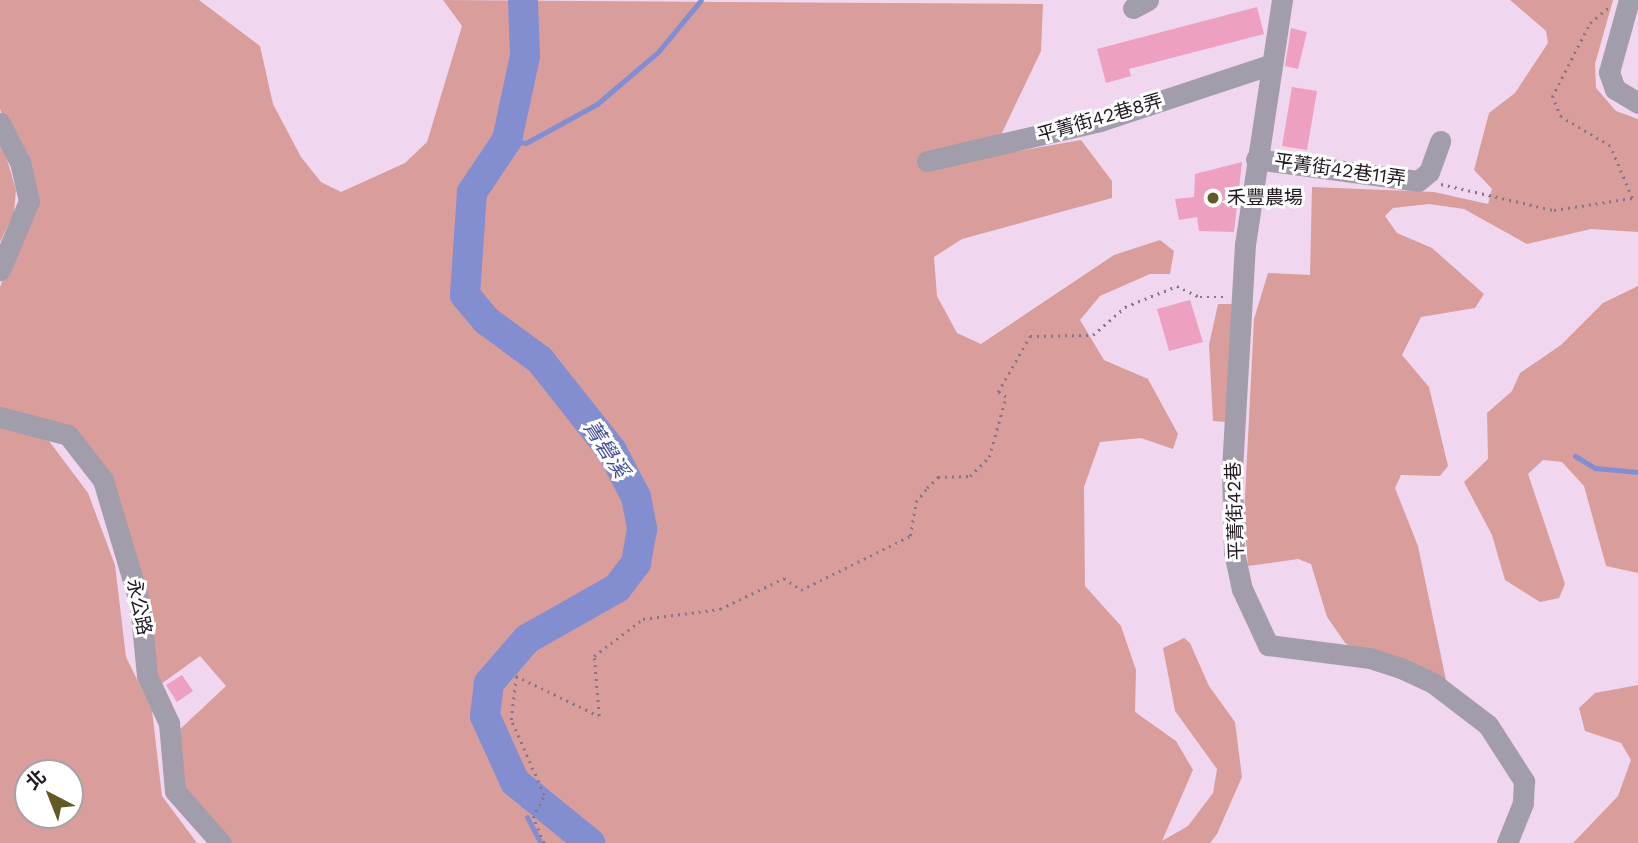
<!DOCTYPE html>
<meta charset="utf-8">
<style>
body{margin:0}
#map{position:relative;width:1638px;height:843px;overflow:hidden;background:#f0d7ef;font-family:"Work Sans","Noto Sans TC",sans-serif}
div>[style]{position:absolute}
[style*='--x']{left:calc(var(--x)*1px);top:calc(var(--y)*1px);width:calc(var(--w)*1px);rotate:calc(var(--a)*1deg)}
.green>*{inset:0;background:#d99e9c}
.stream>*{height:5px;margin:-2.5px;padding:0 2.5px;transform-origin:2.5px;border-radius:2.5px;background:#828ed0}
.river>*{height:30px;margin:-15px;padding:0 15px;transform-origin:15px;border-radius:15px;background:#828ed0}
.building>*{inset:0;background:#eda0bf}
.path>*{height:2.5px;margin-top:-1.25px;transform-origin:0;background:repeating-linear-gradient(90deg,#877686 0 2px,transparent 0 7px)}
.minor>*{height:21px;margin:-10.5px;padding:0 10.5px;transform-origin:10.5px;border-radius:10.5px;background:#a29daa}
.dots>*{width:19px;height:19px;translate:-50% -50%;box-sizing:border-box;border:4px solid #fff;border-radius:50%}
span{translate:-50% -50%;white-space:nowrap;text-align:center;line-height:1.15;-webkit-text-stroke:6px #fff;paint-order:stroke}
.street-label{font-size:19px;color:#211821}
.poi-label{font-size:19px;color:#211821}
.left{translate:0 -50%;text-align:left}
.water-label{font-size:21px;color:#444e9e;font-style:italic}
.north{position:absolute;left:14px;top:759px;width:70px;height:70px;box-sizing:border-box;background:#fff;border:2px solid #a6a3a6;border-radius:50%;rotate:318deg;font-size:19px;font-weight:700;line-height:28px;text-align:center;color:#211821}
.north::after{content:'';display:block;margin:auto;width:24px;height:32px;background:#625926;clip-path:polygon(50% 0,100% 100%,50% 72%,0 100%)}
</style>
<div id="map">
<div class="green">
<i style="clip-path:polygon(0 0,199px 0,260px 46px,273px 104px,301px 157px,321px 182px,341px 192px,405px 163px,427px 142px,462px 26px,443px 0,1043px 4px,1041px 51px,1000px 137px,1007px 153px,1081px 140px,1112px 181px,1112px 198px,962px 239px,934px 257px,937px 296px,957px 333px,981px 344px,1114px 255px,1160px 240px,1174px 251px,1170px 274px,1150px 274px,1100px 296px,1080px 320px,1104px 360px,1148px 379px,1178px 434px,1173px 449px,1141px 438px,1100px 442px,1084px 487px,1085px 586px,1121px 626px,1136px 670px,1135px 712px,1176px 741px,1193px 770px,1162px 841px,1188px 826px,1213px 793px,1217px 769px,1175px 711px,1163px 648px,1184px 638px,1190px 643px,1209px 686px,1235px 722px,1242px 777px,1217px 834px,1210px 843px,229px 843px,182px 789px,176px 733px,226px 686px,200px 656px,157px 687px,93px 455px,0 409px,0 287px,31px 204px,0 109px)"></i>
<i style="clip-path:polygon(1510px 0,1613px 0,1595px 64px,1596px 88px,1616px 111px,1638px 119px,1638px 232px,1591px 229px,1527px 244px,1464px 209px,1429px 204px,1393px 208px,1385px 216px,1397px 233px,1432px 248px,1484px 294px,1475px 308px,1421px 317px,1402px 355px,1429px 387px,1448px 466px,1440px 476px,1401px 475px,1395px 488px,1418px 546px,1447px 685px,1346px 644px,1327px 617px,1311px 564px,1298px 559px,1248px 566px,1244px 516px,1254px 319px,1268px 273px,1310px 275px,1312px 187px,1434px 192px,1488px 204px,1492px 189px,1474px 170px,1489px 113px,1515px 93px,1548px 43px,1546px 31px)"></i>
<i style="clip-path:polygon(0 135px,16px 190px,14px 213px,0 242px)"></i>
<i style="clip-path:polygon(1638px 286px,1638px 573px,1606px 566px,1584px 486px,1562px 462px,1543px 460px,1528px 474px,1565px 584px,1559px 598px,1540px 602px,1505px 580px,1492px 535px,1464px 482px,1488px 459px,1487px 413px,1512px 391px,1520px 373px,1561px 345px,1603px 303px)"></i>
<i style="clip-path:polygon(1218px 304px,1235px 304px,1228px 422px,1213px 421px,1209px 345px)"></i>
<i style="clip-path:polygon(evenodd,0 423px,49px 441px,88px 493px,115px 565px,126px 657px,152px 710px,162px 796px,197px 843px,0 843px,0 423px,28px 773px,70px 773px,70px 815px,28px 815px,28px 773px)"></i>
<i style="clip-path:polygon(1638px 685px,1638px 843px,1573px 843px,1618px 796px,1631px 760px,1621px 743px,1585px 731px,1579px 708px,1595px 693px)"></i>
</div>
<div class="stream">
<i style="--x:507;--y:140;--w:19;--a:9"></i>
<i style="--x:526;--y:143;--w:81;--a:-28.8"></i>
<i style="--x:597;--y:104;--w:80;--a:-40.4"></i>
<i style="--x:658;--y:52;--w:67;--a:-50.4"></i>
<i style="--x:1575;--y:456;--w:23;--a:31"></i>
<i style="--x:1595;--y:468;--w:43;--a:5.3"></i>
<i style="--x:512;--y:778;--w:29;--a:68"></i>
<i style="--x:527;--y:817;--w:30;--a:62"></i>
</div>
<div class="river">
<i style="--x:523;--y:0;--w:56;--a:88"></i>
<i style="--x:525;--y:56;--w:86;--a:102.1"></i>
<i style="--x:507;--y:140;--w:63;--a:123.9"></i>
<i style="--x:472;--y:192;--w:103;--a:93.9"></i>
<i style="--x:465;--y:295;--w:34;--a:50"></i>
<i style="--x:487;--y:321;--w:66;--a:36.3"></i>
<i style="--x:540;--y:360;--w:116;--a:51.6"></i>
<i style="--x:612;--y:451;--w:52;--a:62.4"></i>
<i style="--x:636;--y:497;--w:33;--a:79"></i>
<i style="--x:642;--y:529;--w:35;--a:100"></i>
<i style="--x:636;--y:563;--w:31;--a:127"></i>
<i style="--x:617;--y:588;--w:103;--a:150.5"></i>
<i style="--x:527;--y:639;--w:58;--a:130.8"></i>
<i style="--x:489;--y:683;--w:33;--a:97"></i>
<i style="--x:485;--y:716;--w:72;--a:65.6"></i>
<i style="--x:515;--y:782;--w:97;--a:39.1"></i>
</div>
<div class="building">
<i style="clip-path:polygon(1257px 7px,1264px 34px,1129px 69px,1131px 76px,1106px 83px,1097px 49px)"></i>
<i style="clip-path:polygon(1291px 28px,1307px 32px,1298px 69px,1285px 66px)"></i>
<i style="clip-path:polygon(1292px 87px,1317px 91px,1307px 150px,1282px 146px)"></i>
<i style="clip-path:polygon(1242px 162px,1234px 232px,1199px 231px,1197px 217px,1179px 220px,1175px 199px,1194px 197px,1195px 174px)"></i>
<i style="clip-path:polygon(1190px 300px,1203px 342px,1169px 351px,1157px 309px)"></i>
<i style="clip-path:polygon(182px 675px,193px 691px,177px 702px,166px 685px)"></i>
</div>
<div class="path">
<i style="--x:1441;--y:184;--w:116;--a:13"></i>
<i style="--x:1554;--y:210;--w:79;--a:-8.7"></i>
<i style="--x:1632;--y:198;--w:56;--a:-112.9"></i>
<i style="--x:1610;--y:146;--w:57;--a:-149.4"></i>
<i style="--x:1561;--y:117;--w:22;--a:-114"></i>
<i style="--x:1552;--y:97;--w:83;--a:-62.8"></i>
<i style="--x:1590;--y:23;--w:25;--a:-40"></i>
<i style="--x:544;--y:843;--w:27;--a:-114"></i>
<i style="--x:533;--y:818;--w:25;--a:-64"></i>
<i style="--x:544;--y:795;--w:82;--a:-113.7"></i>
<i style="--x:511;--y:720;--w:44;--a:-83.5"></i>
<i style="--x:516;--y:676;--w:92;--a:25.7"></i>
<i style="--x:599;--y:716;--w:60;--a:-94.8"></i>
<i style="--x:594;--y:656;--w:61;--a:-37.1"></i>
<i style="--x:643;--y:619;--w:78;--a:-7.4"></i>
<i style="--x:720;--y:609;--w:71;--a:-25.8"></i>
<i style="--x:784;--y:578;--w:21;--a:35"></i>
<i style="--x:801;--y:590;--w:122;--a:-26.4"></i>
<i style="--x:910;--y:536;--w:35;--a:-80"></i>
<i style="--x:916;--y:502;--w:18;--a:-52"></i>
<i style="--x:927;--y:488;--w:16;--a:-45"></i>
<i style="--x:938;--y:477;--w:32;--a:-2"></i>
<i style="--x:970;--y:476;--w:27;--a:-45"></i>
<i style="--x:989;--y:457;--w:62;--a:-74.2"></i>
<i style="--x:1006;--y:397;--w:9;--a:-148"></i>
<i style="--x:998;--y:392;--w:64;--a:-60.3"></i>
<i style="--x:1030;--y:336;--w:63;--a:-0.9"></i>
<i style="--x:1093;--y:335;--w:43;--a:-41.2"></i>
<i style="--x:1125;--y:307;--w:56;--a:-22"></i>
<i style="--x:1177;--y:286;--w:25;--a:26"></i>
<i style="--x:1200;--y:297;--w:24;--a:0"></i>
</div>
<div class="minor">
<i style="--x:1282;--y:0;--w:247;--a:98.6"></i>
<i style="--x:1245;--y:244;--w:226;--a:93.3"></i>
<i style="--x:1232;--y:470;--w:82;--a:88.6"></i>
<i style="--x:1234;--y:552;--w:38;--a:78"></i>
<i style="--x:1242;--y:589;--w:62;--a:65.1"></i>
<i style="--x:1268;--y:645;--w:103;--a:7.3"></i>
<i style="--x:1370;--y:658;--w:33;--a:18"></i>
<i style="--x:1401;--y:668;--w:35;--a:25"></i>
<i style="--x:1433;--y:683;--w:69;--a:37.4"></i>
<i style="--x:1488;--y:725;--w:67;--a:57.3"></i>
<i style="--x:1524;--y:781;--w:22;--a:93"></i>
<i style="--x:1523;--y:803;--w:43;--a:111.8"></i>
<i style="--x:1629;--y:0;--w:75;--a:105.5"></i>
<i style="--x:1609;--y:72;--w:18;--a:71"></i>
<i style="--x:1615;--y:89;--w:27;--a:31"></i>
<i style="--x:1133;--y:8;--w:17;--a:-28"></i>
<i style="--x:0;--y:123;--w:44;--a:62.9"></i>
<i style="--x:20;--y:162;--w:40;--a:77"></i>
<i style="--x:29;--y:201;--w:75;--a:112.8"></i>
<i style="--x:1256;--y:159;--w:163;--a:7.7"></i>
<i style="--x:1418;--y:181;--w:14;--a:-39"></i>
<i style="--x:1429;--y:172;--w:33;--a:-70"></i>
<i style="--x:927;--y:161;--w:178;--a:-13"></i>
<i style="--x:1100;--y:121;--w:178;--a:-18.3"></i>
<i style="--x:0;--y:417;--w:70;--a:14.8"></i>
<i style="--x:68;--y:435;--w:57;--a:52.1"></i>
<i style="--x:103;--y:480;--w:129;--a:73.4"></i>
<i style="--x:140;--y:604;--w:72;--a:84.4"></i>
<i style="--x:147;--y:676;--w:52;--a:64.9"></i>
<i style="--x:169;--y:723;--w:68;--a:85"></i>
<i style="--x:175;--y:791;--w:69;--a:48.5"></i>
</div>
<div class="dots">
<i style="left:1213px;top:198px;background:#625926"></i>
</div>
<div class="street-label">
<span style="left:1100px;top:118px;rotate:-16deg">平菁街42巷8弄</span>
<span style="left:1340px;top:170px;rotate:8deg">平菁街42巷11弄</span>
<span style="left:1235px;top:511px;rotate:-92deg">平菁街42巷</span>
<span style="left:139px;top:607px;rotate:78deg">永公路</span>
</div>
<div class="poi-label">
<span class="left" style="left:1227px;top:198px">禾豐農場</span>
</div>
<div class="water-label">
<span style="left:606px;top:449px;rotate:57deg">菁礐溪</span>
</div>
<div class="north">北</div>
</div>
